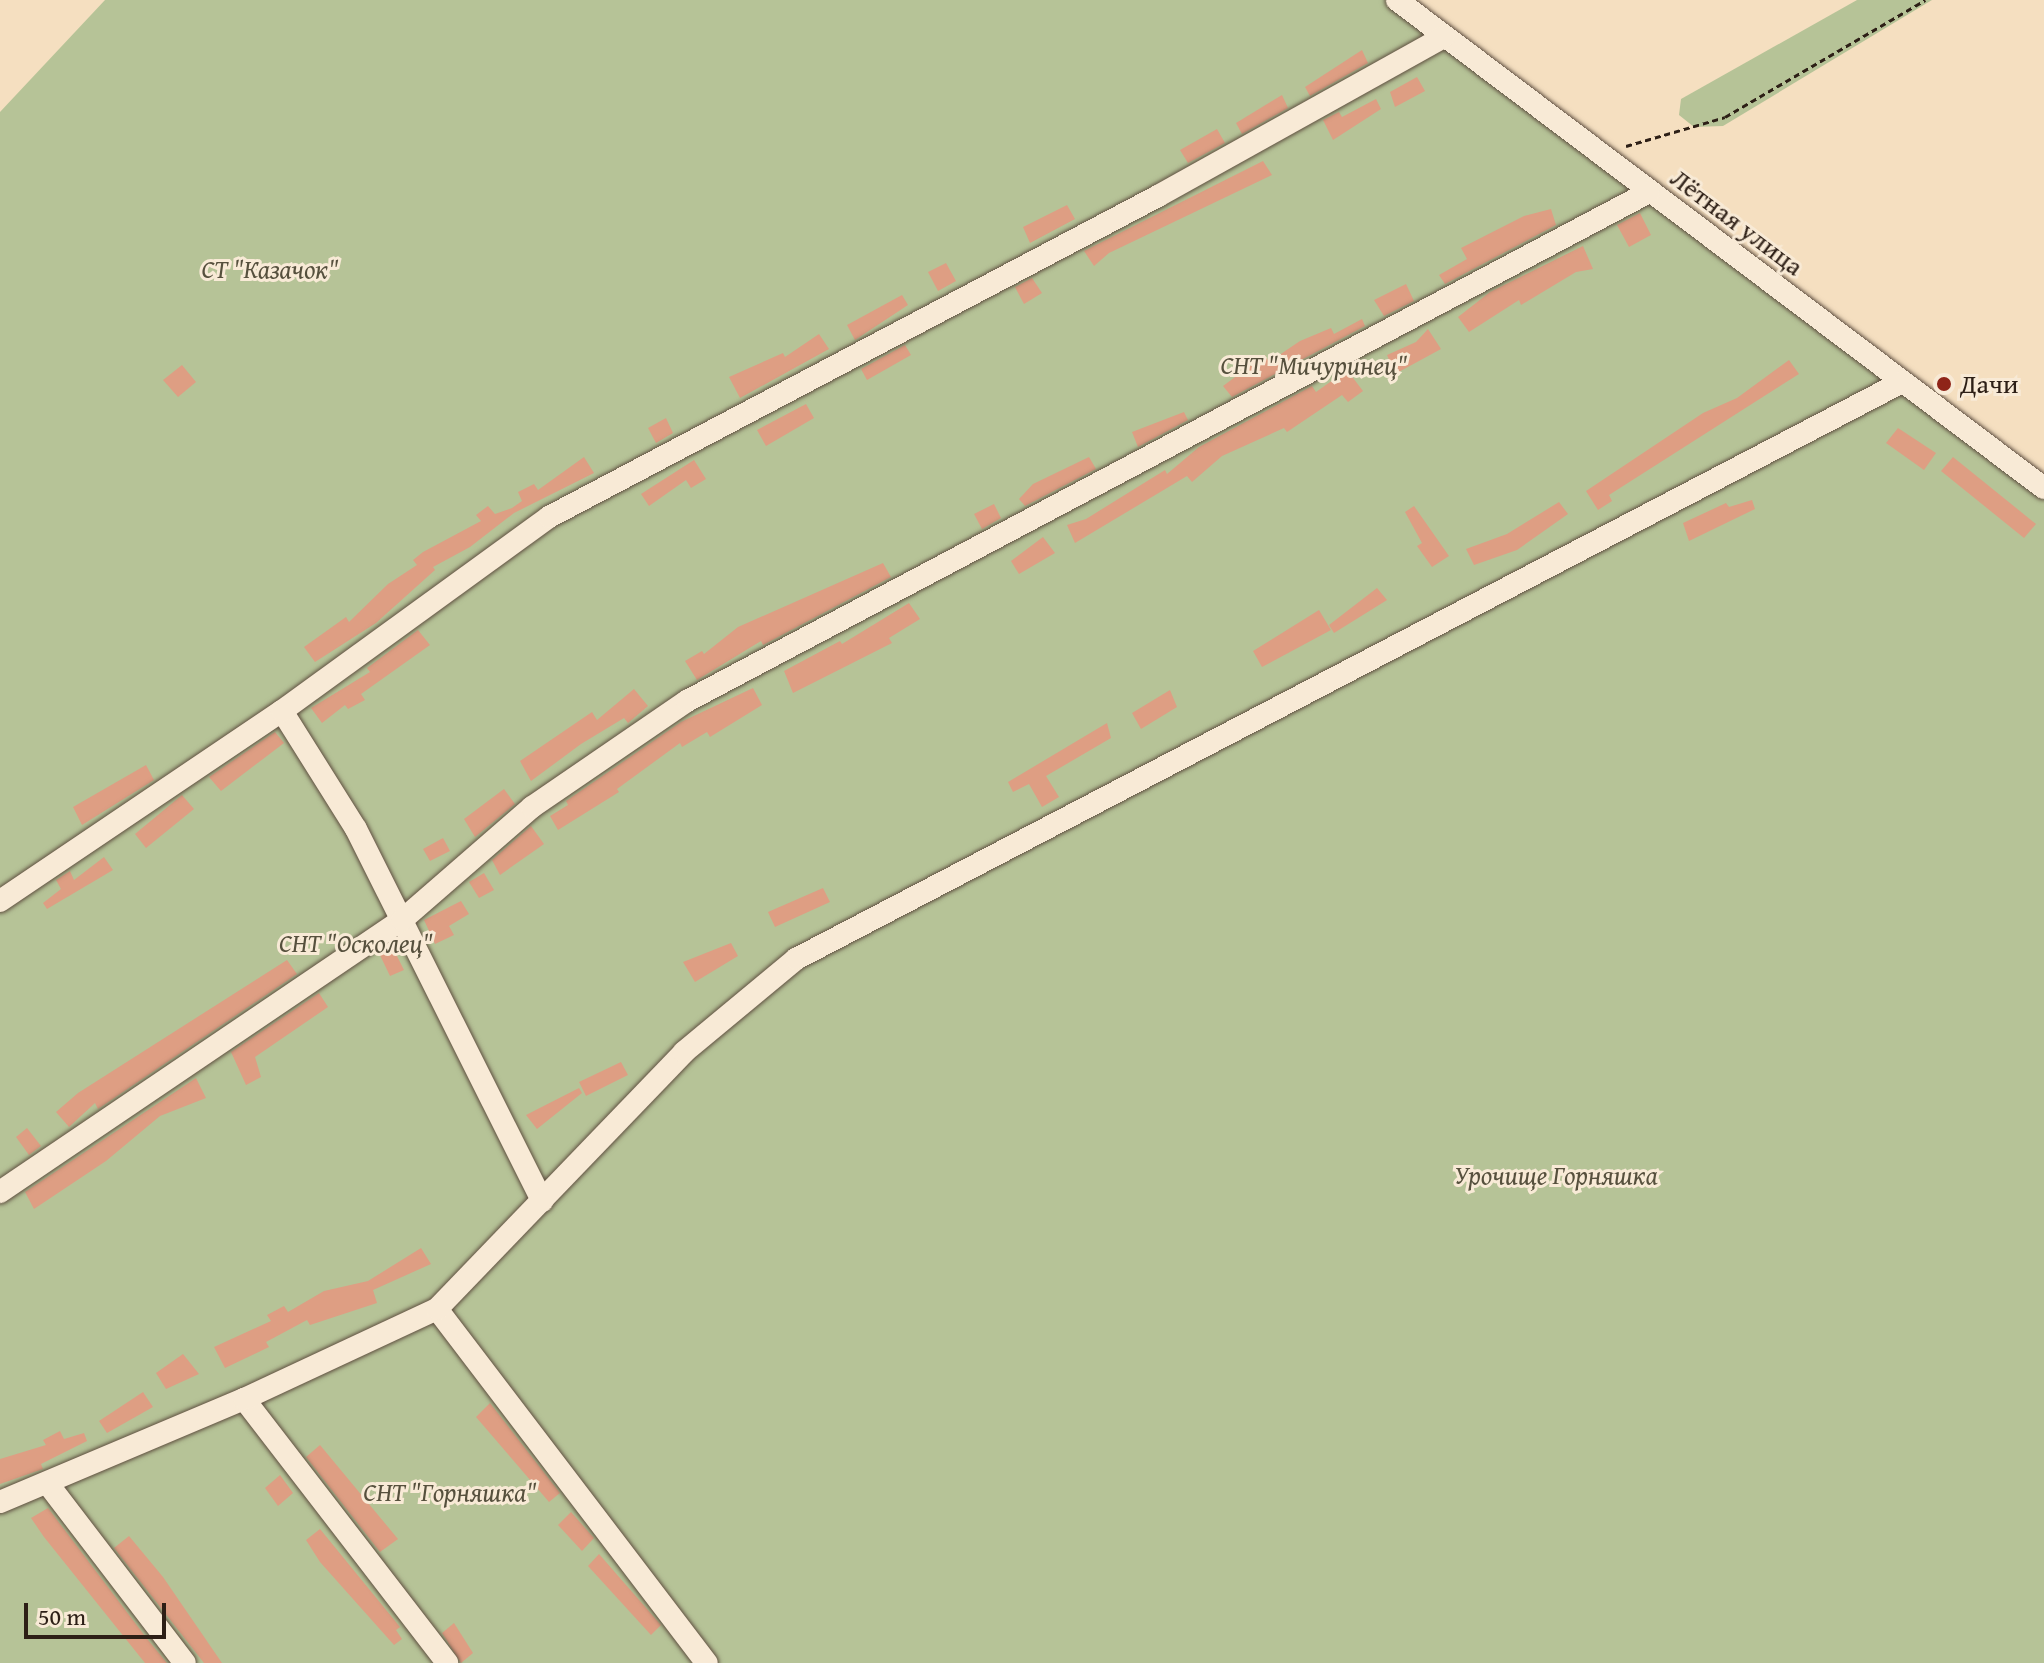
<!DOCTYPE html>
<meta charset="utf-8">
<style>
body{margin:0}
#map{position:relative;width:2044px;height:1663px;overflow:hidden;background:#f5dfc0;font-family:"Gentium Book Plus",serif}
div>[style]{position:absolute}
[style*='--x']{left:calc(var(--x)*1px);top:calc(var(--y)*1px);width:calc(var(--w)*1px);rotate:calc(var(--a)*1deg)}
.green>*{inset:0;background:#b6c397}
.building>*{inset:0;background:#de9e83}
.path>*{height:3px;margin-top:-1.5px;transform-origin:0;background:repeating-linear-gradient(90deg,#2d1f16 0 6px,transparent 0 10px)}
.roads{filter:drop-shadow(0 0 2px #5f4f40) drop-shadow(0 0 2px #5f4f40)}
.minor>*{height:22px;margin:-11px;padding:0 11px;transform-origin:11px;border-radius:11px;background:#f8ead6}
.dots>*{width:22px;height:22px;translate:-50% -50%;box-sizing:border-box;border:4px solid #f8ead6;border-radius:50%}
span{translate:-50% -50%;white-space:nowrap;text-align:center;line-height:1.15;-webkit-text-stroke:6px #f8ead6;paint-order:stroke}
.street-label{font-size:26px;color:#2d1f16}
.park-label{font-size:26px;color:#56503d;font-style:italic}
.poi-label{font-size:26px;color:#2d1f16}
.left{translate:0 -50%;text-align:left}
.scale{position:absolute;left:24px;top:1603px;width:142px;height:36px;box-sizing:border-box;border:4px solid #2d1f16;border-top:0;padding-left:10px;font-size:24px;line-height:28px;white-space:nowrap;color:#2d1f16;-webkit-text-stroke:6px #f8ead6;paint-order:stroke}
</style>
<div id="map">
<div class="green">
<i style="clip-path:polygon(105px 0,1399px 0,2044px 486px,2044px 1663px,0 1663px,0 112px)"></i>
<i style="clip-path:polygon(1857px 0,1932px 0,1723px 126px,1694px 127px,1679px 115px,1681px 99px)"></i>
</div>
<div class="building">
<i style="clip-path:polygon(1362px 50px,1368px 63px,1310px 96px,1305px 87px)"></i>
<i style="clip-path:polygon(1417px 77px,1425px 91px,1395px 107px,1390px 92px)"></i>
<i style="clip-path:polygon(1282px 95px,1288px 108px,1242px 134px,1236px 123px)"></i>
<i style="clip-path:polygon(1376px 99px,1381px 109px,1333px 140px,1323px 120px,1339px 112px,1342px 117px)"></i>
<i style="clip-path:polygon(1217px 129px,1225px 143px,1188px 163px,1180px 150px)"></i>
<i style="clip-path:polygon(1263px 161px,1272px 175px,1109px 253px,1094px 266px,1084px 251px)"></i>
<i style="clip-path:polygon(1067px 205px,1075px 219px,1030px 243px,1023px 227px)"></i>
<i style="clip-path:polygon(1551px 209px,1556px 225px,1445px 284px,1439px 275px,1467px 259px,1461px 248px,1524px 216px)"></i>
<i style="clip-path:polygon(1640px 213px,1651px 235px,1629px 247px,1617px 225px)"></i>
<i style="clip-path:polygon(1583px 246px,1593px 269px,1576px 272px,1521px 305px,1519px 300px,1469px 332px,1458px 317px,1490px 292px)"></i>
<i style="clip-path:polygon(946px 263px,956px 281px,938px 291px,928px 272px)"></i>
<i style="clip-path:polygon(1032px 278px,1042px 293px,1024px 304px,1015px 287px)"></i>
<i style="clip-path:polygon(1406px 284px,1414px 301px,1384px 316px,1374px 300px)"></i>
<i style="clip-path:polygon(902px 295px,908px 305px,855px 340px,847px 325px)"></i>
<i style="clip-path:polygon(1362px 319px,1365px 326px,1232px 397px,1223px 386px,1265px 355px,1269px 362px,1300px 341px,1331px 328px,1334px 334px)"></i>
<i style="clip-path:polygon(1428px 329px,1441px 349px,1395px 374px,1387px 355px,1416px 342px)"></i>
<i style="clip-path:polygon(819px 334px,829px 349px,740px 398px,729px 377px,783px 353px,785px 357px)"></i>
<i style="clip-path:polygon(905px 345px,911px 355px,867px 380px,861px 369px)"></i>
<i style="clip-path:polygon(1789px 360px,1799px 374px,1609px 495px,1612px 501px,1598px 510px,1586px 491px,1703px 413px,1737px 398px)"></i>
<i style="clip-path:polygon(182px 365px,196px 382px,178px 397px,163px 380px)"></i>
<i style="clip-path:polygon(1347px 370px,1363px 391px,1348px 402px,1342px 395px,1287px 432px,1284px 428px,1222px 456px,1192px 482px,1187px 476px,1075px 543px,1067px 525px,1086px 519px,1165px 470px,1167px 474px,1199px 447px,1251px 419px,1312px 386px,1316px 392px)"></i>
<i style="clip-path:polygon(806px 404px,814px 418px,766px 446px,757px 430px)"></i>
<i style="clip-path:polygon(1184px 412px,1188px 420px,1138px 447px,1132px 432px)"></i>
<i style="clip-path:polygon(666px 418px,673px 433px,656px 443px,648px 428px)"></i>
<i style="clip-path:polygon(1898px 428px,1936px 453px,1924px 470px,1886px 443px)"></i>
<i style="clip-path:polygon(584px 457px,594px 473px,514px 513px,470px 547px,433px 567px,435px 570px,376px 623px,315px 662px,304px 647px,346px 617px,349px 622px,388px 584px,417px 565px,413px 560px,423px 552px,481px 521px,476px 515px,488px 506px,495px 514px,512px 508px,522px 501px,518px 492px,534px 484px,538px 490px)"></i>
<i style="clip-path:polygon(1089px 457px,1096px 469px,1025px 506px,1019px 499px,1033px 484px)"></i>
<i style="clip-path:polygon(1953px 457px,2036px 524px,2024px 538px,1941px 471px)"></i>
<i style="clip-path:polygon(694px 460px,706px 479px,691px 488px,686px 480px,649px 506px,641px 494px)"></i>
<i style="clip-path:polygon(1752px 500px,1755px 509px,1689px 541px,1683px 523px,1726px 503px,1729px 507px)"></i>
<i style="clip-path:polygon(1559px 502px,1568px 514px,1517px 550px,1474px 565px,1466px 549px,1507px 534px)"></i>
<i style="clip-path:polygon(994px 504px,1001px 518px,982px 529px,974px 514px)"></i>
<i style="clip-path:polygon(1414px 506px,1449px 556px,1432px 567px,1417px 546px,1422px 543px,1405px 512px)"></i>
<i style="clip-path:polygon(1043px 537px,1055px 553px,1019px 574px,1011px 561px)"></i>
<i style="clip-path:polygon(883px 563px,891px 577px,763px 645px,761px 641px,697px 680px,685px 661px,702px 651px,704px 654px,738px 627px)"></i>
<i style="clip-path:polygon(1377px 588px,1387px 600px,1334px 633px,1329px 625px)"></i>
<i style="clip-path:polygon(909px 603px,920px 619px,889px 638px,892px 643px,793px 693px,784px 671px,840px 641px,842px 644px)"></i>
<i style="clip-path:polygon(1319px 610px,1331px 630px,1262px 667px,1253px 651px)"></i>
<i style="clip-path:polygon(418px 630px,430px 645px,361px 694px,365px 700px,348px 709px,345px 705px,322px 723px,311px 708px,370px 672px,367px 668px)"></i>
<i style="clip-path:polygon(753px 688px,762px 705px,710px 737px,707px 732px,682px 747px,680px 743px,617px 789px,619px 792px,558px 830px,550px 816px,568px 805px,566px 801px,681px 722px)"></i>
<i style="clip-path:polygon(634px 689px,648px 706px,628px 723px,624px 718px,581px 744px,531px 781px,520px 761px,592px 712px,597px 720px)"></i>
<i style="clip-path:polygon(1170px 690px,1177px 707px,1141px 729px,1132px 713px)"></i>
<i style="clip-path:polygon(1107px 723px,1111px 738px,1046px 776px,1059px 797px,1042px 807px,1029px 784px,1013px 792px,1008px 782px)"></i>
<i style="clip-path:polygon(275px 732px,284px 743px,221px 791px,209px 777px)"></i>
<i style="clip-path:polygon(146px 765px,154px 780px,82px 825px,73px 807px)"></i>
<i style="clip-path:polygon(504px 789px,515px 804px,475px 837px,464px 819px)"></i>
<i style="clip-path:polygon(182px 795px,194px 809px,146px 848px,135px 834px)"></i>
<i style="clip-path:polygon(531px 826px,544px 844px,500px 875px,492px 860px)"></i>
<i style="clip-path:polygon(443px 838px,450px 851px,430px 861px,423px 849px)"></i>
<i style="clip-path:polygon(104px 857px,113px 870px,47px 909px,43px 903px,61px 889px,56px 880px,70px 871px,74px 880px)"></i>
<i style="clip-path:polygon(484px 873px,494px 890px,479px 898px,469px 882px)"></i>
<i style="clip-path:polygon(823px 888px,830px 902px,775px 927px,768px 912px)"></i>
<i style="clip-path:polygon(461px 901px,469px 914px,449px 926px,454px 935px,435px 944px,424px 920px)"></i>
<i style="clip-path:polygon(731px 943px,738px 956px,695px 982px,683px 962px)"></i>
<i style="clip-path:polygon(392px 946px,404px 970px,390px 976px,379px 953px)"></i>
<i style="clip-path:polygon(287px 960px,297px 974px,98px 1109px,95px 1103px,69px 1127px,56px 1112px,78px 1093px)"></i>
<i style="clip-path:polygon(319px 993px,328px 1007px,255px 1057px,261px 1077px,246px 1085px,231px 1052px)"></i>
<i style="clip-path:polygon(621px 1062px,628px 1075px,586px 1096px,579px 1082px)"></i>
<i style="clip-path:polygon(196px 1078px,206px 1098px,160px 1116px,106px 1161px,34px 1209px,25px 1192px)"></i>
<i style="clip-path:polygon(579px 1088px,582px 1093px,537px 1129px,526px 1115px)"></i>
<i style="clip-path:polygon(27px 1128px,41px 1146px,29px 1155px,16px 1137px)"></i>
<i style="clip-path:polygon(421px 1248px,431px 1264px,373px 1290px,377px 1303px,310px 1325px,307px 1320px,266px 1342px,269px 1347px,225px 1368px,214px 1347px,271px 1321px,267px 1315px,284px 1306px,288px 1312px,324px 1291px,368px 1281px)"></i>
<i style="clip-path:polygon(183px 1354px,199px 1374px,166px 1389px,156px 1373px)"></i>
<i style="clip-path:polygon(143px 1392px,153px 1407px,107px 1433px,99px 1421px)"></i>
<i style="clip-path:polygon(490px 1403px,560px 1493px,549px 1502px,476px 1417px)"></i>
<i style="clip-path:polygon(60px 1431px,64px 1439px,84px 1433px,87px 1441px,41px 1464px,43px 1469px,0 1484px,0 1459px,46px 1445px,43px 1440px)"></i>
<i style="clip-path:polygon(320px 1445px,398px 1539px,380px 1552px,306px 1457px)"></i>
<i style="clip-path:polygon(280px 1475px,293px 1493px,278px 1506px,265px 1488px)"></i>
<i style="clip-path:polygon(48px 1508px,148px 1640px,167px 1663px,145px 1663px,44px 1537px,31px 1518px)"></i>
<i style="clip-path:polygon(571px 1512px,594px 1538px,582px 1551px,558px 1525px)"></i>
<i style="clip-path:polygon(320px 1529px,400px 1627px,396px 1630px,402px 1639px,394px 1645px,320px 1562px,306px 1540px)"></i>
<i style="clip-path:polygon(129px 1536px,163px 1577px,222px 1663px,204px 1663px,114px 1548px)"></i>
<i style="clip-path:polygon(599px 1554px,661px 1625px,651px 1635px,588px 1566px)"></i>
<i style="clip-path:polygon(454px 1623px,473px 1653px,461px 1663px,442px 1633px)"></i>
</div>
<div class="path">
<i style="--x:1626;--y:146;--w:103;--a:-16.3"></i>
<i style="--x:1725;--y:117;--w:232;--a:-30.3"></i>
</div>
<div class="roads">
<div class="minor">
<i style="--x:1397;--y:0;--w:810;--a:37.03"></i>
<i style="--x:282;--y:711;--w:139;--a:57.9"></i>
<i style="--x:356;--y:829;--w:416;--a:63.4"></i>
<i style="--x:0;--y:901;--w:340;--a:-34"></i>
<i style="--x:282;--y:711;--w:330;--a:-36"></i>
<i style="--x:549;--y:517;--w:688;--a:-27.79"></i>
<i style="--x:1158;--y:196;--w:327;--a:-29.1"></i>
<i style="--x:0;--y:1192;--w:485;--a:-34.1"></i>
<i style="--x:402;--y:920;--w:172;--a:-41"></i>
<i style="--x:532;--y:807;--w:188;--a:-34.4"></i>
<i style="--x:687;--y:701;--w:1088;--a:-27.88"></i>
<i style="--x:437;--y:1309;--w:445;--a:52.7"></i>
<i style="--x:244;--y:1399;--w:333;--a:52.4"></i>
<i style="--x:48;--y:1484;--w:225;--a:52.6"></i>
<i style="--x:0;--y:1502;--w:265;--a:-22.9"></i>
<i style="--x:244;--y:1399;--w:213;--a:-25"></i>
<i style="--x:437;--y:1309;--w:356;--a:-46.1"></i>
<i style="--x:684;--y:1052;--w:146;--a:-39.7"></i>
<i style="--x:796;--y:959;--w:1247;--a:-27.55"></i>
</div>
</div>
<div class="dots">
<i style="left:1944px;top:384px;background:#8f2418"></i>
</div>
<div class="street-label">
<span style="left:1737px;top:222px;rotate:37deg">Лётная улица</span>
</div>
<div class="park-label">
<span style="left:270px;top:269px">СТ "Казачок"</span>
<span style="left:1314px;top:365px">СНТ "Мичуринец"</span>
<span style="left:356px;top:943px">СНТ "Осколец"</span>
<span style="left:1556px;top:1175px">Урочище Горняшка</span>
<span style="left:450px;top:1492px">СНТ "Горняшка"</span>
</div>
<div class="poi-label">
<span class="left" style="left:1960px;top:384px">Дачи</span>
</div>
<div class="scale">50 m</div>
</div>
